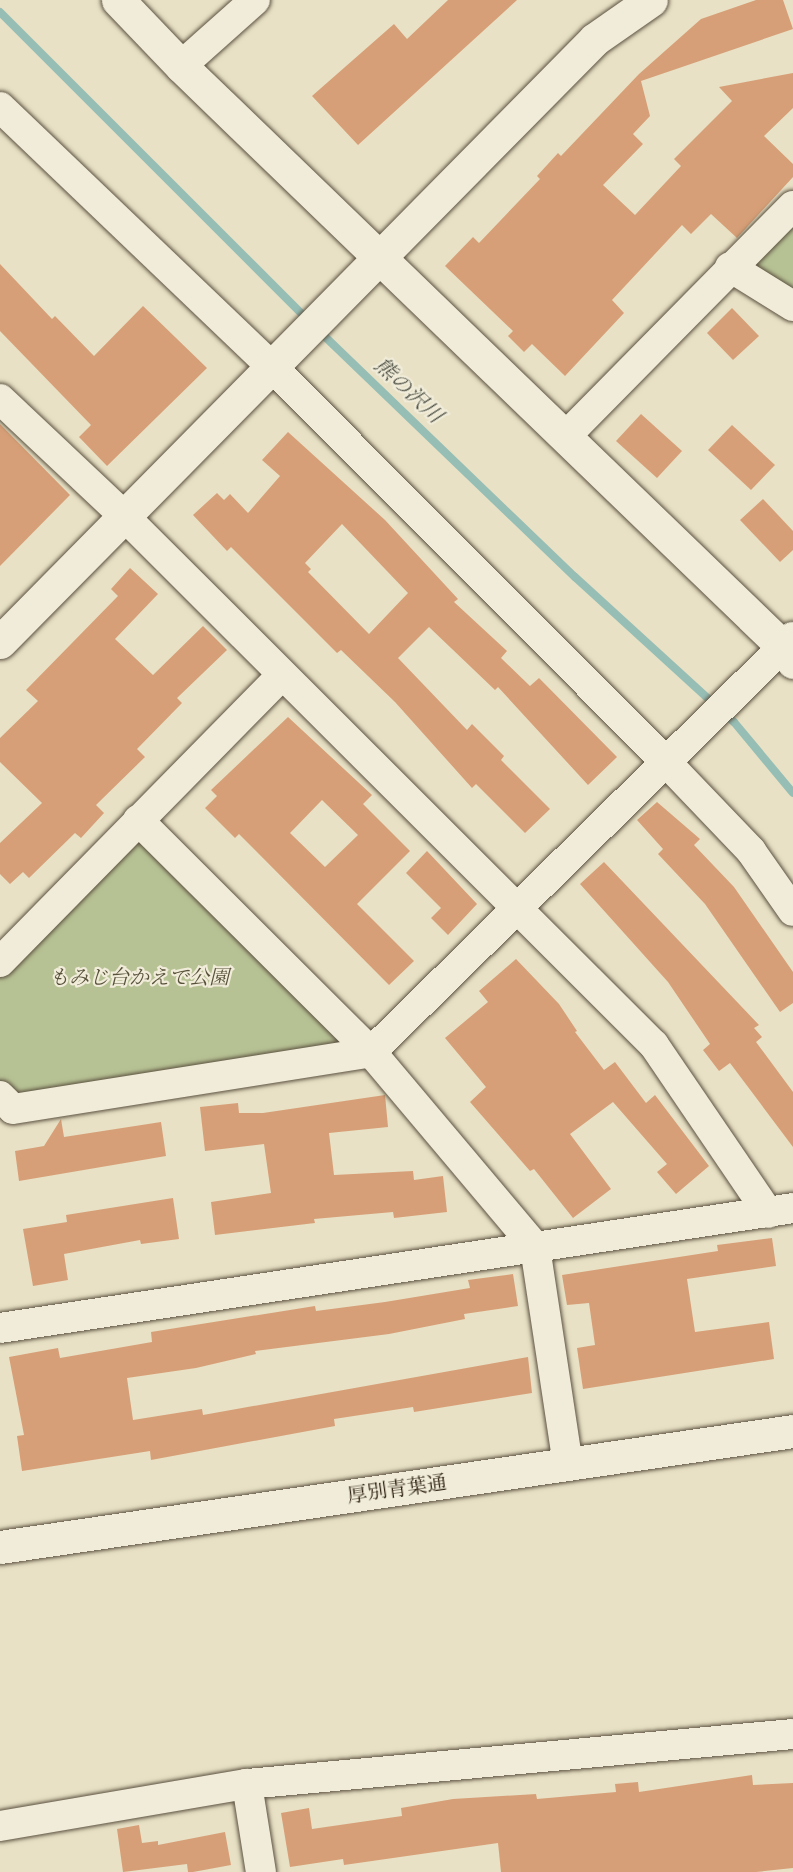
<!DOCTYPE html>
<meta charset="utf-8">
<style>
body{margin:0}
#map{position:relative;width:793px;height:1872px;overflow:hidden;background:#e8e1c5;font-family:Cardo,"Noto Serif JP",serif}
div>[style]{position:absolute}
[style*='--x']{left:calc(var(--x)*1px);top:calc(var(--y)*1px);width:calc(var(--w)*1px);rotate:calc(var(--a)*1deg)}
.green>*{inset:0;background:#b7c294}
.stream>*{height:8px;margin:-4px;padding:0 4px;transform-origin:4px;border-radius:4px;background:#97beb5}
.building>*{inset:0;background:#d79f77}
.roads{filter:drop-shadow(0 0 2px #5c5140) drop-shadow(0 0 2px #5c5140)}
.minor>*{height:30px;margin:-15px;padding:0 15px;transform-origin:15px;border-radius:15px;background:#f0ecd9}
.tertiary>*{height:33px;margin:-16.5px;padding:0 16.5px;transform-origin:16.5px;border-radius:16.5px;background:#f0ecd9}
span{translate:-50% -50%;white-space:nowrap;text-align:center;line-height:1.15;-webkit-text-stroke:4.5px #f0ecd9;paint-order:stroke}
.park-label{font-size:20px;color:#57513a;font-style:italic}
.street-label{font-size:20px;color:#2e2113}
.water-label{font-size:21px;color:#4e5044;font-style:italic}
</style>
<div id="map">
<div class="green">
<i style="clip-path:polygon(793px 206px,793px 306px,730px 267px)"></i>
<i style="clip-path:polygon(138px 820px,371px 1052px,0 1096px,0 962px)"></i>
</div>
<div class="stream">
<i style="--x:0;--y:12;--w:436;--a:45"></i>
<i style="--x:317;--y:329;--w:358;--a:43.9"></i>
<i style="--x:575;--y:577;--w:215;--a:42.4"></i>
<i style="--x:734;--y:722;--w:92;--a:50.3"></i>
</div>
<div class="building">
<i style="clip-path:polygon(448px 0,517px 0,358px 145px,312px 96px,394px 24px,407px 39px)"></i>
<i style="clip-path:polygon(756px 0,783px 0,793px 29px,641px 81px,650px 116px,633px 134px,643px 144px,603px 185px,635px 215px,681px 166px,674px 159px,732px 101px,719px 87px,793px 73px,793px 108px,764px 136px,793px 164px,793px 177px,737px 238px,711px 214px,691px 234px,682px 225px,612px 300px,624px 313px,565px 376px,532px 344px,524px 352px,508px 336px,513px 331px,445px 266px,473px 237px,479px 243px,540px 179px,537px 176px,558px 153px,561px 156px,639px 74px,701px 19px)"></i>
<i style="clip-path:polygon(0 264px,52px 319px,55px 316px,94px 356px,143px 306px,207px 368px,107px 466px,79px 437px,91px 425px,0 331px)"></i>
<i style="clip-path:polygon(732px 308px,759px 336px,733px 360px,707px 333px)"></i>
<i style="clip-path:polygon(641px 414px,682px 451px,657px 478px,616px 441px)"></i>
<i style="clip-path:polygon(0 424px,70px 495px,0 566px)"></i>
<i style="clip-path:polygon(732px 425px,775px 465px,751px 490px,708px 450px)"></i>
<i style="clip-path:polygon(evenodd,288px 432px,385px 520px,458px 599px,454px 602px,507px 651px,501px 658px,530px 686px,539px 678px,617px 757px,588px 785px,498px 687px,495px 690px,429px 627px,398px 658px,467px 730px,472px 724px,504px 756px,501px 760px,550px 809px,525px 833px,476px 784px,472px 788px,395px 702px,341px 650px,337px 653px,231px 547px,227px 551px,193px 515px,217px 493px,224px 500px,230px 494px,248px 513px,280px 476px,262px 460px,288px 432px,342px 524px,408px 593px,369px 634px,308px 572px,311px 569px,305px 563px,342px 524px)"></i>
<i style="clip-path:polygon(763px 499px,793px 531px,793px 550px,780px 562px,740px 520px)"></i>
<i style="clip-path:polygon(130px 568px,158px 594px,115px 639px,153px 675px,203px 626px,227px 650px,177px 698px,182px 703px,137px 749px,145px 757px,96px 805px,104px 813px,81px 838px,75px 833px,29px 878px,23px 872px,10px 884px,0 874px,0 843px,42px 803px,0 762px,0 738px,38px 701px,26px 690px,118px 596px,111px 589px)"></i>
<i style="clip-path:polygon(evenodd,288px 717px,372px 795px,363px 804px,410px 851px,357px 904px,414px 961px,389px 985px,239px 834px,235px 838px,205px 808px,217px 796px,211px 790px,288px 717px,322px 800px,358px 835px,325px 867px,290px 833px,322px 800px)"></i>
<i style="clip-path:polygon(657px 802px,700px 839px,694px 845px,734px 887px,793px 972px,793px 1003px,780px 1012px,705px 904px,658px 854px,663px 849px,637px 820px)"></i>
<i style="clip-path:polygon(427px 851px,477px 904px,448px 935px,431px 918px,441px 908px,406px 873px)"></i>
<i style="clip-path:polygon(604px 862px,759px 1025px,754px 1028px,762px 1037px,756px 1042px,793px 1092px,793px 1147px,730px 1063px,719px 1071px,703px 1050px,710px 1044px,668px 982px,580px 884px)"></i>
<i style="clip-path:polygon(516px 959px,559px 1004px,577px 1031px,575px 1032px,604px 1070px,615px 1062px,646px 1103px,655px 1095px,709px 1166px,676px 1194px,657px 1172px,667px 1164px,613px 1102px,570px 1134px,611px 1189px,573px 1218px,534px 1169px,530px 1171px,470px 1102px,486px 1087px,445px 1038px,488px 1002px,479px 991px)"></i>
<i style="clip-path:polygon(385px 1095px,388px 1127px,329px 1133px,334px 1175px,413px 1171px,414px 1180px,443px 1176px,447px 1212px,394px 1218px,393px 1212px,314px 1219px,315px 1223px,215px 1235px,211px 1202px,271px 1193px,264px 1144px,205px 1151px,200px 1107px,238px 1103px,239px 1113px,263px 1113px)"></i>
<i style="clip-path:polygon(61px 1119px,64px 1137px,161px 1122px,166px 1156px,19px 1181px,15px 1151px,44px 1146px)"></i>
<i style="clip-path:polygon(173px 1198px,179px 1239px,141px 1244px,140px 1240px,64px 1254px,68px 1280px,33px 1286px,23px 1229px,67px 1222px,66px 1215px)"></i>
<i style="clip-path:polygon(772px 1238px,776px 1266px,687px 1279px,695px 1332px,769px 1322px,774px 1359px,583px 1389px,577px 1348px,595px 1345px,589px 1303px,567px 1305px,562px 1275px,718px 1251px,717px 1245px)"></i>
<i style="clip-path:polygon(513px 1274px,518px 1306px,464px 1314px,465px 1319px,389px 1334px,255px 1351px,256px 1354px,196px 1368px,127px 1378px,133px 1420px,202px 1409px,203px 1415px,528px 1357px,532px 1393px,414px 1412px,413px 1407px,334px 1419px,335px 1426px,151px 1460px,150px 1451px,22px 1471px,17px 1436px,24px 1435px,9px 1357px,58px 1348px,60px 1358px,152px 1342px,151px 1332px,315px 1306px,316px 1311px,385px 1302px,470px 1288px,468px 1280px)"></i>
<i style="clip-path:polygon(752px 1775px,753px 1785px,793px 1783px,793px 1868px,756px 1872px,501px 1872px,498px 1843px,344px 1865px,343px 1859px,290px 1867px,281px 1813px,309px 1808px,312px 1829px,402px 1816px,401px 1808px,453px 1799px,536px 1794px,537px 1799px,616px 1792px,615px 1784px,638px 1782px,639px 1792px)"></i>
<i style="clip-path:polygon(139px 1825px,142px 1843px,158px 1841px,158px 1845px,225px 1832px,231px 1865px,193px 1872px,188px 1872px,187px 1864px,123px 1872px,117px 1829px)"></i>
</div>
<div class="roads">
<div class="minor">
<i style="--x:181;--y:66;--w:99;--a:-41.7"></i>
<i style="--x:0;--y:107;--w:373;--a:43.7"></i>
<i style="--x:270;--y:365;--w:562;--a:45.07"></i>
<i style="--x:667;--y:763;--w:122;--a:46.3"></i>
<i style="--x:751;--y:851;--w:73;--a:55"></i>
<i style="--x:730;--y:267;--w:74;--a:31.8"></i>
<i style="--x:0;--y:399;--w:169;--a:43.3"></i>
<i style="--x:123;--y:515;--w:750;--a:44.95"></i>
<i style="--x:654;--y:1045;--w:203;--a:55.8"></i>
<i style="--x:566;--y:436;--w:323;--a:-45.4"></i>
<i style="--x:138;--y:820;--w:329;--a:44.9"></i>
<i style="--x:371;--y:1052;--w:255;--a:49.9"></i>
<i style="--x:535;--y:1247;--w:219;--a:81.4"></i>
<i style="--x:0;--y:962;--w:401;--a:-45.5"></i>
<i style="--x:0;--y:1096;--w:18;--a:45"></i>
<i style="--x:13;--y:1109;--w:363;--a:-9"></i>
<i style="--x:371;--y:1052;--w:592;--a:-44.52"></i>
<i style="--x:0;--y:1328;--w:802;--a:-8.6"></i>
<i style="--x:247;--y:1784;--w:89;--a:81"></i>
<i style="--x:0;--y:1826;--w:251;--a:-9.7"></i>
<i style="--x:247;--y:1784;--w:548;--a:-5.23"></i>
</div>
<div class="tertiary">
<i style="--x:118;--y:0;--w:91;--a:46.3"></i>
<i style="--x:181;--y:66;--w:837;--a:43.98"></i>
<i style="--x:783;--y:647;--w:18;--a:56"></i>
<i style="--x:0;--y:642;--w:847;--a:-45.38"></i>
<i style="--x:595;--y:39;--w:68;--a:-34.9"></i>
<i style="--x:0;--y:1547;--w:801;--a:-8.32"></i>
</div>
</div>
<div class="park-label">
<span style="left:139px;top:977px">もみじ台かえで公園</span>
</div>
<div class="street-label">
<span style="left:397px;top:1489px;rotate:-8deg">厚別青葉通</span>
</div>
<div class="water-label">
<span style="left:408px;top:391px;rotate:43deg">熊の沢川</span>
</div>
</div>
